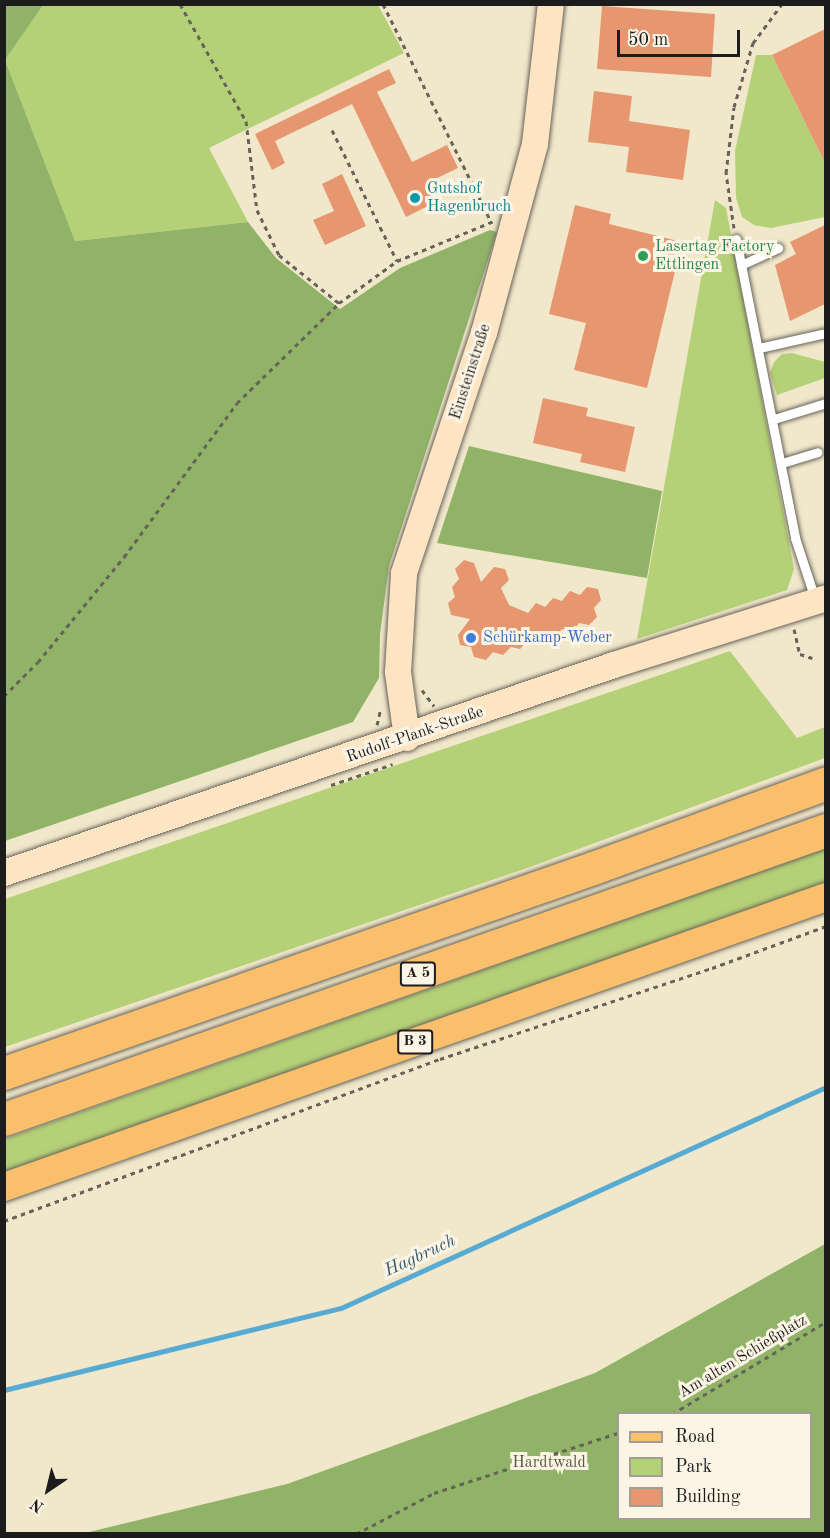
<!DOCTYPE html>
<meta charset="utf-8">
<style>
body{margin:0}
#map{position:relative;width:830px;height:1538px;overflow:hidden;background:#f1e7cb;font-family:"Old Standard TT",serif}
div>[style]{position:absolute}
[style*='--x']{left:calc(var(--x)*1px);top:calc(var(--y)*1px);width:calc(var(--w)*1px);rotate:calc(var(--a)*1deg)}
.green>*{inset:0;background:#b5d177}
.forest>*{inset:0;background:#90b368}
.stream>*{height:5px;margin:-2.5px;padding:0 2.5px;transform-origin:2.5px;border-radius:2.5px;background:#57abd3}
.building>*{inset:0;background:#e69770}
.path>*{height:3px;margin-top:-1.5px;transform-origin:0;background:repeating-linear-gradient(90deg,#676359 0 4.5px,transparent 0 9px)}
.roads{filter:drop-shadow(0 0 2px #676359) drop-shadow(0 0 2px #676359)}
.lane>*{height:9px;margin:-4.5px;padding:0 4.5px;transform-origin:4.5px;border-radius:4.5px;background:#fff}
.secondary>*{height:26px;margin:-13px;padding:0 13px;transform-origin:13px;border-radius:13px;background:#fde5c4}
.primary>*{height:28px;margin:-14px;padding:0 14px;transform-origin:14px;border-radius:14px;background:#f9bf6c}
.highway>*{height:33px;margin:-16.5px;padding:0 16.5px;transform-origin:16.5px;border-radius:16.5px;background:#f9bf6c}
.dots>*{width:16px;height:16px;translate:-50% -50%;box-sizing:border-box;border:3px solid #fcf5e5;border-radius:50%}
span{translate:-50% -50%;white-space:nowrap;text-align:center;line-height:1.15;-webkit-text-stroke:6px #fcf5e5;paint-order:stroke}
.shield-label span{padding:2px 4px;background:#fcf5e5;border:2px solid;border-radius:4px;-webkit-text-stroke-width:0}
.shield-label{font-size:15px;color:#1c1c1c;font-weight:700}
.culture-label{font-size:16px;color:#0d838f}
.left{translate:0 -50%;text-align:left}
.leisure-label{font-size:16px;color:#27864d}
.street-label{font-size:16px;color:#1c1c1c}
.shop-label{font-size:16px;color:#366cbe}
.park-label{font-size:16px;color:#525b3c}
.water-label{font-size:18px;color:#375c6e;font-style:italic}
.frame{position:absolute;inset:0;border:6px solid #1c1c1c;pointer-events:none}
.legend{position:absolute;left:617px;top:1412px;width:195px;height:108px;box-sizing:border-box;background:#fcf5e5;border:2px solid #a29e95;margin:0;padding:8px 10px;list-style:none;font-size:18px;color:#1c1c1c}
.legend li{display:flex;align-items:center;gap:12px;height:30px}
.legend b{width:30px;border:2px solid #a29e95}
.north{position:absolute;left:18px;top:1460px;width:60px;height:60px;-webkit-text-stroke:4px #fcf5e5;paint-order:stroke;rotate:215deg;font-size:16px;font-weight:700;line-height:24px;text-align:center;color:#1c1c1c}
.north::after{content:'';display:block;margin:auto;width:21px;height:27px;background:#1c1c1c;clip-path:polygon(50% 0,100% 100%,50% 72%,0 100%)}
.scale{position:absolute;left:617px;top:30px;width:123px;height:27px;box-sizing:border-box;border:3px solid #1c1c1c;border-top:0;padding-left:8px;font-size:18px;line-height:21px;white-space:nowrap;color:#1c1c1c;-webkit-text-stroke:4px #fcf5e5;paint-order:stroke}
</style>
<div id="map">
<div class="green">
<i style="clip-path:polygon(43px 4px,378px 5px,404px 53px,209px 148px,248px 222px,75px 241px,5px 60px)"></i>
<i style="clip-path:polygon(756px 55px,772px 55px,825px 163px,825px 217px,771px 228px,754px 225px,742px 217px,736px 198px,735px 151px)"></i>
<i style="clip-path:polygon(715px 200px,726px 208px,794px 569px,787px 590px,637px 639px)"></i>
<i style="clip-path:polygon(792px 353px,825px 362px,825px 378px,777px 395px,770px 373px,774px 362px,782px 354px)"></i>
<i style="clip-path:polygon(730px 651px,797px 738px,825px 727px,825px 758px,530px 867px,5px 1047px,5px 899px)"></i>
<i style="clip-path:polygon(825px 849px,825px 887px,5px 1173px,4px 1139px)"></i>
</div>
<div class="forest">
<i style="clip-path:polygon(4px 5px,43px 5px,5px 60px,75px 241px,248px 222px,276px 258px,340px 309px,400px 268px,490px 230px,497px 232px,389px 566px,380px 634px,379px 678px,353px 722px,5px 841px)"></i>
<i style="clip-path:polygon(469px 446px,662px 491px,647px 578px,437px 543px)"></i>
<i style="clip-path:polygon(evenodd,825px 1244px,825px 1533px,85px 1533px,287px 1484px,595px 1373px,825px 1244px,618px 1414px,810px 1414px,810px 1518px,618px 1518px,618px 1414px)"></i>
</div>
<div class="stream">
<i style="--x:4;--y:1390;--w:347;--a:-13.7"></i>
<i style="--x:341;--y:1308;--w:533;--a:-24.5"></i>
</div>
<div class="building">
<i style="clip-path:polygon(602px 6px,715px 14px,711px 77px,597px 69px)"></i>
<i style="clip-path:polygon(825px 29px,825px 163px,772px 55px)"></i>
<i style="clip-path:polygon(389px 69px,396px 83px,377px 92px,412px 162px,447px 145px,458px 168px,433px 180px,439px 192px,432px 195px,436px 202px,406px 217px,352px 104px,275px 141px,285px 163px,272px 170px,255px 134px)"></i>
<i style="clip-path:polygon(594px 91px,632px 96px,629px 121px,690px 130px,683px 180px,626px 172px,629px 147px,588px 142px)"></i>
<i style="clip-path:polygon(342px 174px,366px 226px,325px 245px,313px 220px,334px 211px,322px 184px)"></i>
<i style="clip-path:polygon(575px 205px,611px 214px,609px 224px,682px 242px,647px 388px,574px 370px,586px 323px,549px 314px)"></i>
<i style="clip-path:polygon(825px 225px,825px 304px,790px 321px,775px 265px,796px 254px,790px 242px)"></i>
<i style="clip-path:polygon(543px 398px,588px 408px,586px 416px,635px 427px,625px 472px,580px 462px,582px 454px,533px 443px)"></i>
<i style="clip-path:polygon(464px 560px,474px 563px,481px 582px,494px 567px,505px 569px,509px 580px,501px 588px,509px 605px,528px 613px,536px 603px,545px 607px,553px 598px,562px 601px,570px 591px,580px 595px,587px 587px,598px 589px,601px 600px,594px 608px,597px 617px,589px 625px,579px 623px,572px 633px,562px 629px,555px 637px,545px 635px,538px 644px,527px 641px,520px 649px,511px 647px,503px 655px,493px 652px,486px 660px,474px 657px,471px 647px,460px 645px,458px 635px,470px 619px,451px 615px,448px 603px,455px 597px,452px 587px,459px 579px,455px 569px)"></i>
</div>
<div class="path">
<i style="--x:180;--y:4;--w:134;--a:60.6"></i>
<i style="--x:246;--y:121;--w:90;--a:83"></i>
<i style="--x:257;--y:210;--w:50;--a:63.9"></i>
<i style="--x:279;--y:255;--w:77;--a:38.7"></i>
<i style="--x:383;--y:4;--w:243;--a:63.6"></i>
<i style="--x:332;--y:130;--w:146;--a:63.6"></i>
<i style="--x:734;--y:228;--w:56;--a:-98.3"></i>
<i style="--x:726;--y:173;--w:66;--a:-83.1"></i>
<i style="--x:734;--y:107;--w:67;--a:-73.5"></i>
<i style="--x:753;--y:43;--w:49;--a:-53.4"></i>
<i style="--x:794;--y:629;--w:26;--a:77"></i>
<i style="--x:800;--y:654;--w:13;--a:18"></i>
<i style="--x:422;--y:690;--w:20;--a:53"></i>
<i style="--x:4;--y:696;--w:48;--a:-45"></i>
<i style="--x:38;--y:662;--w:136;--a:-50.7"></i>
<i style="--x:124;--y:557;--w:191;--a:-53.7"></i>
<i style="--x:237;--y:403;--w:143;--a:-44.4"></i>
<i style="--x:339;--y:303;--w:72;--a:-35.9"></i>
<i style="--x:397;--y:261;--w:105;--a:-22.4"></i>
<i style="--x:377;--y:725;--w:17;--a:-77"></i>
<i style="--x:331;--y:785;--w:65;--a:-18.7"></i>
<i style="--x:4;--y:1221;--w:465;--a:-20.4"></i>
<i style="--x:440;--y:1059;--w:287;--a:-18.5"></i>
<i style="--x:712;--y:968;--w:121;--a:-20.2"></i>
<i style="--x:672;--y:1414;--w:179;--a:-30.9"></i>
<i style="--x:356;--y:1534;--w:88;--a:-27.7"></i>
<i style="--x:434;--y:1493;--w:194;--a:-18.1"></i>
</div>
<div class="roads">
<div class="lane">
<i style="--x:736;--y:239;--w:305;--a:78.8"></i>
<i style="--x:795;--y:538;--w:64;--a:71.8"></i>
<i style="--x:741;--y:265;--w:41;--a:-24.7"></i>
<i style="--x:759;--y:348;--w:69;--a:-12.6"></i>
<i style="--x:774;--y:419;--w:54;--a:-17.1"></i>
<i style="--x:782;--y:463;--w:37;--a:-17"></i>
</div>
<div class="secondary">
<i style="--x:407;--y:738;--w:67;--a:-97.8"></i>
<i style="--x:398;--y:672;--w:99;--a:-86.5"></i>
<i style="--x:404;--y:573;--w:253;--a:-71.6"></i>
<i style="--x:484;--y:333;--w:196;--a:-74.9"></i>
<i style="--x:535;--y:144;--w:141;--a:-83.5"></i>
<i style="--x:4;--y:873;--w:644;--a:-18.83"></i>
<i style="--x:614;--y:665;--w:222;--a:-17.5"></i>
</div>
<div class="primary">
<i style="--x:4;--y:1187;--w:872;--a:-19.43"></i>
</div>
<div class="highway">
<i style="--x:4;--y:1073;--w:624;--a:-19.19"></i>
<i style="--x:593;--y:868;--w:248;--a:-20"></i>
<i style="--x:4;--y:1119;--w:871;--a:-19.37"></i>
</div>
</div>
<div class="dots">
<i style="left:415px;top:198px;background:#0f9aa8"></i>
<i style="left:643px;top:256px;background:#2e9e5b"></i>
<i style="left:471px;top:638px;background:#3f7fe0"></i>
</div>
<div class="shield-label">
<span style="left:418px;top:974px">A 5</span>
<span style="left:415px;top:1042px">B 3</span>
</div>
<div class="culture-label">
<span class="left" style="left:427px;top:198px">Gutshof<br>Hagenbruch</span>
</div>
<div class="leisure-label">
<span class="left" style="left:655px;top:256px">Lasertag Factory<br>Ettlingen</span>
</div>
<div class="street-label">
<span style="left:471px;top:372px;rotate:-72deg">Einsteinstraße</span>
<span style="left:415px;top:735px;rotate:-19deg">Rudolf-Plank-Straße</span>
<span style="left:743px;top:1357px;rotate:-31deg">Am alten Schießplatz</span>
</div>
<div class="shop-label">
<span class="left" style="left:483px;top:638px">Schürkamp-Weber</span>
</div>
<div class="park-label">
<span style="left:549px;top:1463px">Hardtwald</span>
</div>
<div class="water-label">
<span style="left:420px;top:1256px;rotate:-25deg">Hagbruch</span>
</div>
<div class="frame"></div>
<ul class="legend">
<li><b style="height:8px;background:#f9bf6c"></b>Road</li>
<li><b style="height:16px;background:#b5d177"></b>Park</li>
<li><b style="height:16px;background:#e69770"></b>Building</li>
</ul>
<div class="north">N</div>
<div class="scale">50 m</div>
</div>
